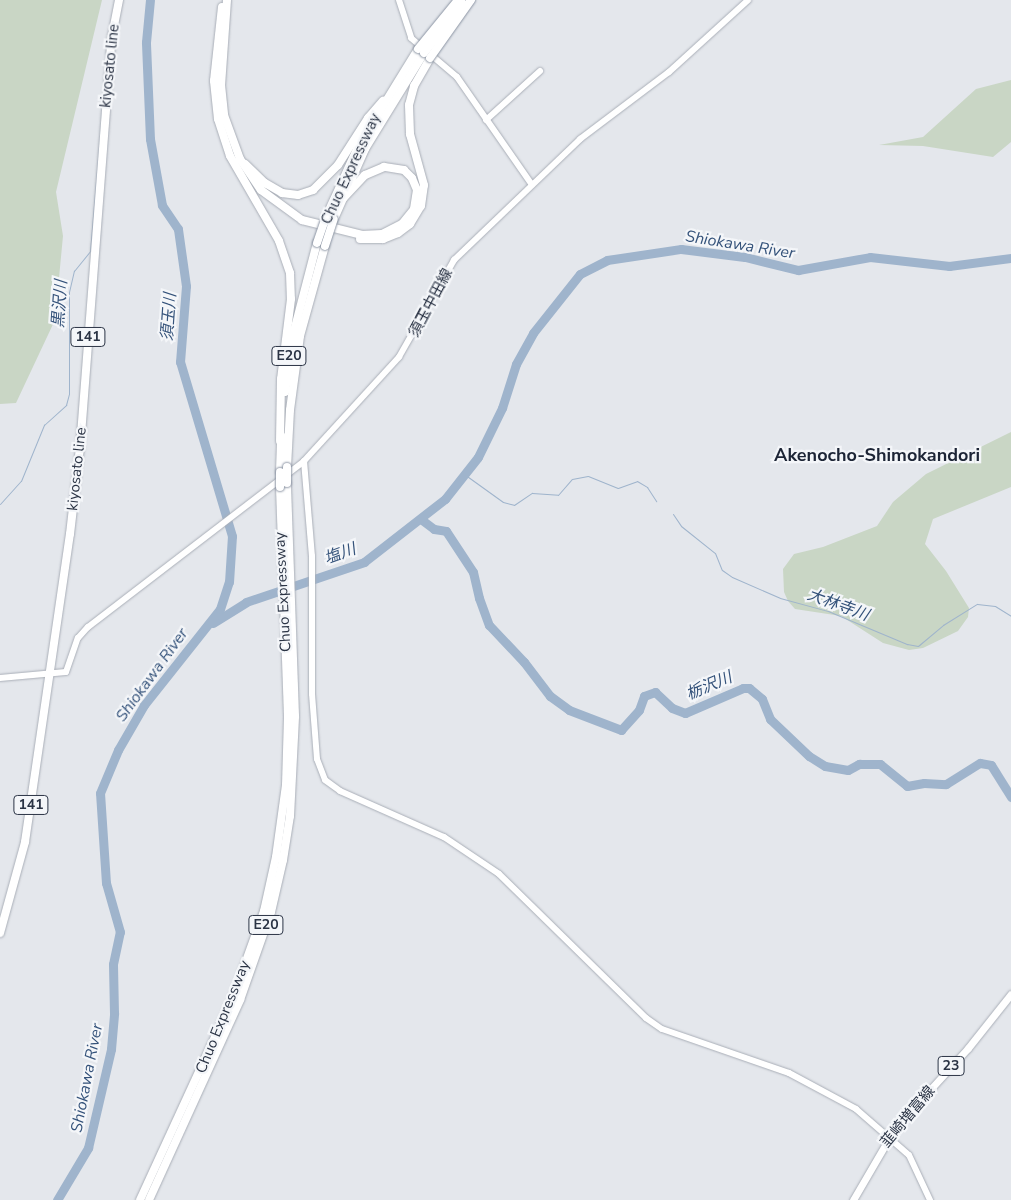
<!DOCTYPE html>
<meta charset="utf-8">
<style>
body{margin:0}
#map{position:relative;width:1011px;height:1200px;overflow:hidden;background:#e4e7ec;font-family:"Nunito Sans","Noto Sans JP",sans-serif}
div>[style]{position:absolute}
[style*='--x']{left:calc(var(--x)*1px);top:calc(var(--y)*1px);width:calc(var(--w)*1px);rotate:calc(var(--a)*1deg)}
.green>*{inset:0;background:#c9d6c5}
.stream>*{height:1px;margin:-0.5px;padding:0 0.5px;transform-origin:0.5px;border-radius:0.5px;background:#9fb4cc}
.river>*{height:9px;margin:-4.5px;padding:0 4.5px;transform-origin:4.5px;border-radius:4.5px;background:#9fb4cc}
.roads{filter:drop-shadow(0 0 1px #a9aeb7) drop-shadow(0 0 1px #a9aeb7)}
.secondary>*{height:6px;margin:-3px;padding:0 3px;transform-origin:3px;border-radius:3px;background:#fff}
.primary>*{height:7px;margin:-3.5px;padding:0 3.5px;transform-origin:3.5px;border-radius:3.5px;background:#fff}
.highway>*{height:8px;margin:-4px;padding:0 4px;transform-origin:4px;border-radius:4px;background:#fff}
.bridges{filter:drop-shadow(0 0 1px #8b94a3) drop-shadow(0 0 1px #8b94a3)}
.highway-bridge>*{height:8px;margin:-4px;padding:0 4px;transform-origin:4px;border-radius:4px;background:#fff}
span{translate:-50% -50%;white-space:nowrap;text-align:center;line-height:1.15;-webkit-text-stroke:4.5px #f4f6f9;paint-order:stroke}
.shield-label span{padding:1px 4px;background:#f4f6f9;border:1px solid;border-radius:4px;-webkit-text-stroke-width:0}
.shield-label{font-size:14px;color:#2b3445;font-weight:700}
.street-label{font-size:15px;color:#2b3445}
.water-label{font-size:16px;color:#34527a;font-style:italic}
.quarter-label{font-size:18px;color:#1d2536;font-weight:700}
</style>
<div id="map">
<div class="green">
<i style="clip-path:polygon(0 0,102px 0,56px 192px,63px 236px,55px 320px,16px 403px,0 404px)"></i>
<i style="clip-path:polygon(1011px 80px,1011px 142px,993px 157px,923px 146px,879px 145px,923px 137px,976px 89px)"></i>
<i style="clip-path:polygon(1011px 432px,1011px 487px,933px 519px,925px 544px,946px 571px,969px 608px,968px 617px,958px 631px,923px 648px,909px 650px,883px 643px,841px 616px,795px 609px,788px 601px,784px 592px,783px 569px,794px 554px,823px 547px,877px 526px,893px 502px,926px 474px)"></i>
</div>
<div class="stream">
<i style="--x:464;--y:474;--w:48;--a:35.7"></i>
<i style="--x:503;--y:502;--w:11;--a:15"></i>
<i style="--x:514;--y:505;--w:22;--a:-34"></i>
<i style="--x:532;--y:493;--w:26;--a:4"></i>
<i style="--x:558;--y:495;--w:21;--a:-49"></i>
<i style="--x:572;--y:479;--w:16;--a:-11"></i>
<i style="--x:588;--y:476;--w:32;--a:22"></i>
<i style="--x:618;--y:488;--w:20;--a:-20"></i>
<i style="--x:637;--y:481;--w:12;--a:31"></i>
<i style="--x:647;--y:487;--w:17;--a:57"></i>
<i style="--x:0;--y:504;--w:31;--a:-48"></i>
<i style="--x:21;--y:481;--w:61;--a:-67.7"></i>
<i style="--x:44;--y:425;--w:30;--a:-42"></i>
<i style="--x:66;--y:405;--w:11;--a:-75"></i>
<i style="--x:69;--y:394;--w:102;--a:-90"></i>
<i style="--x:69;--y:292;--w:22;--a:-77"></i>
<i style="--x:74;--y:271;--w:26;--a:-51"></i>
<i style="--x:90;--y:251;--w:210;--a:-85.1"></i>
<i style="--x:673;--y:514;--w:14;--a:56"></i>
<i style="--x:681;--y:526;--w:43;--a:38.5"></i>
<i style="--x:715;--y:553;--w:18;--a:68"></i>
<i style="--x:722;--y:570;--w:12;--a:35"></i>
<i style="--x:732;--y:577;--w:52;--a:23.6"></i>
<i style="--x:780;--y:598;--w:50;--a:15.2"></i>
<i style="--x:828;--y:611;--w:86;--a:22.7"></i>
<i style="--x:907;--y:644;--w:11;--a:10"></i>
<i style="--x:918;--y:646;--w:33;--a:-40"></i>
<i style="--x:943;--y:625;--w:40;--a:-32"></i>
<i style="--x:977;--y:604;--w:18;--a:6"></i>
<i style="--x:995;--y:606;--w:19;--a:32"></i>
</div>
<div class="river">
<i style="--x:422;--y:520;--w:15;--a:37"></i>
<i style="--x:434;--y:529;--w:12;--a:9"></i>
<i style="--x:446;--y:531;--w:49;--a:56.6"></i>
<i style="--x:473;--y:572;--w:27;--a:77"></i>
<i style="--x:479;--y:598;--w:29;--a:70"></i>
<i style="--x:489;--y:625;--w:51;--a:46.6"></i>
<i style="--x:524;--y:662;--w:43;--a:52.6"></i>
<i style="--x:550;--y:696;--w:24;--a:36"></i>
<i style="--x:569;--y:710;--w:56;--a:21"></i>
<i style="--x:621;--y:730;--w:27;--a:-48"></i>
<i style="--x:639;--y:710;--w:15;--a:-70"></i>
<i style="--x:644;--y:696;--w:12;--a:-20"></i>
<i style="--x:655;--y:692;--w:23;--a:43"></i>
<i style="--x:672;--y:708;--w:14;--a:21"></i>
<i style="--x:685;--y:713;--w:63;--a:-23.3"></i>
<i style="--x:743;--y:688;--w:6;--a:0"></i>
<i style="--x:749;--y:688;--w:17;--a:40"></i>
<i style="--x:762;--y:699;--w:22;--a:68"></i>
<i style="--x:770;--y:719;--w:54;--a:43.5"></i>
<i style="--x:809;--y:756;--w:19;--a:32"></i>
<i style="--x:825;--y:766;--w:23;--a:10"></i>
<i style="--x:848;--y:770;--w:13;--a:-29"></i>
<i style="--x:859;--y:764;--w:21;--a:0"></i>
<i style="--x:880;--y:764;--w:35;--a:39"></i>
<i style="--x:907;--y:786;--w:17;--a:-10"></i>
<i style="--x:924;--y:783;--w:22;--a:3"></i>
<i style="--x:946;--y:784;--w:40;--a:-32"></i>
<i style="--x:980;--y:763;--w:11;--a:10"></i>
<i style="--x:991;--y:765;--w:38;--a:58"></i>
<i style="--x:213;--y:623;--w:39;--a:-32"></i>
<i style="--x:246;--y:602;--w:125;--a:-18.7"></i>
<i style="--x:364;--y:562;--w:103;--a:-37.9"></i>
<i style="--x:445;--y:499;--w:53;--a:-51.8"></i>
<i style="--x:478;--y:457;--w:55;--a:-63.9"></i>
<i style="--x:502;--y:408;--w:46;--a:-72.3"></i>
<i style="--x:516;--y:364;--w:35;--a:-61"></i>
<i style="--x:533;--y:333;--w:75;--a:-51.5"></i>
<i style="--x:580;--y:274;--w:30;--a:-27"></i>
<i style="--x:607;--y:260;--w:75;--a:-8.5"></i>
<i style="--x:681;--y:249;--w:64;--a:7.1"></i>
<i style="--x:745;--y:257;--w:55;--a:13.8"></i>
<i style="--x:798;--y:270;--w:73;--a:-10.2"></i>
<i style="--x:870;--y:257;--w:80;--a:6.5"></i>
<i style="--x:949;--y:266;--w:63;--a:-7.4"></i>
<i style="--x:57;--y:1200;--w:61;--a:-59.2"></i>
<i style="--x:88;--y:1148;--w:102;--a:-76.9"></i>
<i style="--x:111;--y:1049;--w:36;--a:-85"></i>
<i style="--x:114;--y:1013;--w:49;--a:-91.2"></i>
<i style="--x:113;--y:964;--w:33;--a:-78"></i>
<i style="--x:120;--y:932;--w:51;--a:-105.9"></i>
<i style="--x:106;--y:883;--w:90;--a:-93.8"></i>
<i style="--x:100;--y:793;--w:47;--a:-67.3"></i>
<i style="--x:118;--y:750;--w:52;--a:-60"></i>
<i style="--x:144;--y:705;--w:122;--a:-51.6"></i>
<i style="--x:220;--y:609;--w:28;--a:-72"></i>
<i style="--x:229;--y:582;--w:46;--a:-86.3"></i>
<i style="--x:232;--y:536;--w:182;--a:-106.6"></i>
<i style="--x:180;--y:362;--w:76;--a:-85.5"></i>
<i style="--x:186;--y:286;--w:58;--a:-98"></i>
<i style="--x:178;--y:229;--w:29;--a:-124"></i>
<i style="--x:162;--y:205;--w:67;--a:-100.3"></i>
<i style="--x:150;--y:139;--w:97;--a:-92.4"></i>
<i style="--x:146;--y:42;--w:42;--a:-84.6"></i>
</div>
<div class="roads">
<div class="secondary">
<i style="--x:399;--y:0;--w:40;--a:72"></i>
<i style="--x:411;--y:38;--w:60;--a:40.3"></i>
<i style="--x:457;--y:77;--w:131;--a:55.2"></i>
<i style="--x:486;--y:120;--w:73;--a:-42.2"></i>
<i style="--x:304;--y:461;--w:95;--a:85.2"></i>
<i style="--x:312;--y:556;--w:138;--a:90"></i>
<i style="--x:312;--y:694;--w:65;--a:85.6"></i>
<i style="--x:317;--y:759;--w:22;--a:69"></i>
<i style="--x:325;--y:780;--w:19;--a:36"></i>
<i style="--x:340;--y:791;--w:114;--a:23.9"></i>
<i style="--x:444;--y:837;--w:66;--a:33.9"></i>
<i style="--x:499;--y:874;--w:206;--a:44.4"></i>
<i style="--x:646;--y:1018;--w:19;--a:35"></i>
<i style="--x:662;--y:1029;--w:134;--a:19.1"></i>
<i style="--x:789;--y:1073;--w:76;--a:28.2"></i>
<i style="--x:856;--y:1109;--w:70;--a:41"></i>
<i style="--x:909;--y:1155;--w:50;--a:65"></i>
<i style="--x:0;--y:678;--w:66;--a:-5.2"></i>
<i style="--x:66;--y:672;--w:36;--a:-71"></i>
<i style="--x:78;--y:638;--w:15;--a:-48"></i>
<i style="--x:88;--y:627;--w:272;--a:-37.5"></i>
<i style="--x:304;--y:461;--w:141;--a:-47.6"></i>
<i style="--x:399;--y:357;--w:112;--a:-60.4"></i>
<i style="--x:454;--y:260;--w:175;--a:-43.8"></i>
<i style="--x:580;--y:139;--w:111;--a:-37"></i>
<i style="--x:669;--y:72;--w:107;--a:-42.3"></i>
</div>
<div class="primary">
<i style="--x:853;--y:1200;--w:83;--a:-59.7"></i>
<i style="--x:895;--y:1128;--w:108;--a:-47.6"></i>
<i style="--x:968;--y:1048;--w:69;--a:-51.5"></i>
</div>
<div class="highway">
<i style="--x:227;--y:0;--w:85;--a:94"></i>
<i style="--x:221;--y:85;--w:30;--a:84"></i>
<i style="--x:224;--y:115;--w:47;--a:70"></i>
<i style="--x:240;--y:159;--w:37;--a:56"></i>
<i style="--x:261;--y:190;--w:51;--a:36.2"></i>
<i style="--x:302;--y:220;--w:62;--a:14"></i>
<i style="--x:362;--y:235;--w:20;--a:-3"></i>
<i style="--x:382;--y:234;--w:22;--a:-27"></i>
<i style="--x:402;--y:224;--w:19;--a:-51"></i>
<i style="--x:414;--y:209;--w:19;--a:-81"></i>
<i style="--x:417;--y:190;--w:13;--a:-113"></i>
<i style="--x:412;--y:178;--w:11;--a:-135"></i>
<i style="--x:404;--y:170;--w:20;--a:-171"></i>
<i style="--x:384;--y:167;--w:21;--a:157"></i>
<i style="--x:365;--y:175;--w:35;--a:133"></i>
<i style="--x:222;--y:7;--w:74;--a:96.2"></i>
<i style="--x:214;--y:81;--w:38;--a:84"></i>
<i style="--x:218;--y:119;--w:39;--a:72"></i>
<i style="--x:230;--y:156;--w:98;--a:60"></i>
<i style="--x:279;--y:241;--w:34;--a:71"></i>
<i style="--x:290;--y:273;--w:26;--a:88"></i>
<i style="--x:291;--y:299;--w:81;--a:97.1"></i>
<i style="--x:281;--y:379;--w:62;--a:90.9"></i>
<i style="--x:245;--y:164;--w:28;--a:44"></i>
<i style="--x:265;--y:183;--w:20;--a:30"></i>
<i style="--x:282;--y:193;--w:16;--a:7"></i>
<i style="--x:298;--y:195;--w:16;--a:-18"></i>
<i style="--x:313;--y:190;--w:35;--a:-45"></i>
<i style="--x:338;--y:165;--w:56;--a:-57.4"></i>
<i style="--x:368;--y:118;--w:23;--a:-49"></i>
<i style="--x:326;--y:217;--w:79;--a:-65.4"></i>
<i style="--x:359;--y:145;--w:113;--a:-58.4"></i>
<i style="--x:334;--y:219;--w:77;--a:-66.1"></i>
<i style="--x:365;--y:149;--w:113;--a:-58.4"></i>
<i style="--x:360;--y:239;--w:23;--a:0"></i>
<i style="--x:383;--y:239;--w:16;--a:-22"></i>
<i style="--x:398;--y:233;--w:15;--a:-37"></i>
<i style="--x:410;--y:224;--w:21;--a:-59"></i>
<i style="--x:421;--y:206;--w:21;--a:-82"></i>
<i style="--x:424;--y:185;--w:53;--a:-105.4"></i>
<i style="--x:410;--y:134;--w:29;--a:-92"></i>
<i style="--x:409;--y:105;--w:20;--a:-75"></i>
<i style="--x:414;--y:86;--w:32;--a:-60"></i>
<i style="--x:285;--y:392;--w:58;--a:-82"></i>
<i style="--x:293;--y:335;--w:95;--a:-75.4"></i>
<i style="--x:287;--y:467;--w:57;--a:-87"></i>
<i style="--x:290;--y:410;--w:75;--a:-82.3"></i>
<i style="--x:300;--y:336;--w:93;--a:-74.5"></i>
<i style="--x:280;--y:472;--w:36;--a:-88"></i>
<i style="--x:0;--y:933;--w:94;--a:-74.6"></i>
<i style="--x:25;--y:842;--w:311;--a:-81.7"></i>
<i style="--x:70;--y:534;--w:87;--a:-83.4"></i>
<i style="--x:80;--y:448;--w:413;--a:-85.6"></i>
<i style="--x:112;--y:36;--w:37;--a:-79"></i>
<i style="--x:140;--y:1200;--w:220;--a:-65.3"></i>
<i style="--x:232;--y:1000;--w:95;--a:-70.2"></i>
<i style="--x:264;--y:911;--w:55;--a:-77.5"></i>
<i style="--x:276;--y:857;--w:73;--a:-82.1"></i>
<i style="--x:286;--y:785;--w:69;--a:-88.3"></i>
<i style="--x:288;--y:716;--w:229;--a:-92"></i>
<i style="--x:149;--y:1200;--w:220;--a:-65.5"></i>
<i style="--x:240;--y:1000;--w:93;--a:-70.6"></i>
<i style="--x:271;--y:912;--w:53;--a:-77"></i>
<i style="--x:283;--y:860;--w:45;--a:-81"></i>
<i style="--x:290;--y:816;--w:100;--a:-87.1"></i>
<i style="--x:295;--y:716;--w:233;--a:-92"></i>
</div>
</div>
<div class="bridges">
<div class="highway-bridge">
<i style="--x:418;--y:49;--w:63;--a:-50.8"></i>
<i style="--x:424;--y:53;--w:63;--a:-52"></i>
<i style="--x:430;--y:58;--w:71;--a:-54.7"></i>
<i style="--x:317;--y:243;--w:28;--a:-71"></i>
<i style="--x:325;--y:246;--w:28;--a:-72"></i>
<i style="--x:280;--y:472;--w:15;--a:90"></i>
<i style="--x:287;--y:483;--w:16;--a:-90"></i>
</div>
</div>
<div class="shield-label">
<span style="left:88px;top:337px">141</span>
<span style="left:289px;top:356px">E20</span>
<span style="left:31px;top:805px">141</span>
<span style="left:266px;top:925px">E20</span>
<span style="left:951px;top:1066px">23</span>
</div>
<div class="street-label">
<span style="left:110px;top:66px;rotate:-84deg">kiyosato line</span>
<span style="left:351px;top:169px;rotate:-65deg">Chuo Expressway</span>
<span style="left:431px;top:303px;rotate:-62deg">須玉中田線</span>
<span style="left:77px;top:469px;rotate:-84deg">kiyosato line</span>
<span style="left:283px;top:592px;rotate:-93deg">Chuo Expressway</span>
<span style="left:223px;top:1017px;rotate:-68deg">Chuo Expressway</span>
<span style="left:908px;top:1117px;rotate:-50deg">韮崎増富線</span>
</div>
<div class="water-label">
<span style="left:740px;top:245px;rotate:9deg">Shiokawa River</span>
<span style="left:60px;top:304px;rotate:-86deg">黒沢川</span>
<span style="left:169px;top:317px;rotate:-86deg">須玉川</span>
<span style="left:340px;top:554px;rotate:-20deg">塩川</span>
<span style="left:838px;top:605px;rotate:20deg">大林寺川</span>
<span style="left:152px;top:675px;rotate:-54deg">Shiokawa River</span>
<span style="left:709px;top:686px;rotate:-23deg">栃沢川</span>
<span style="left:87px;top:1078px;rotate:-79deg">Shiokawa River</span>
</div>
<div class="quarter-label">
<span style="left:877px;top:455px">Akenocho-Shimokandori</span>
</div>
</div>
